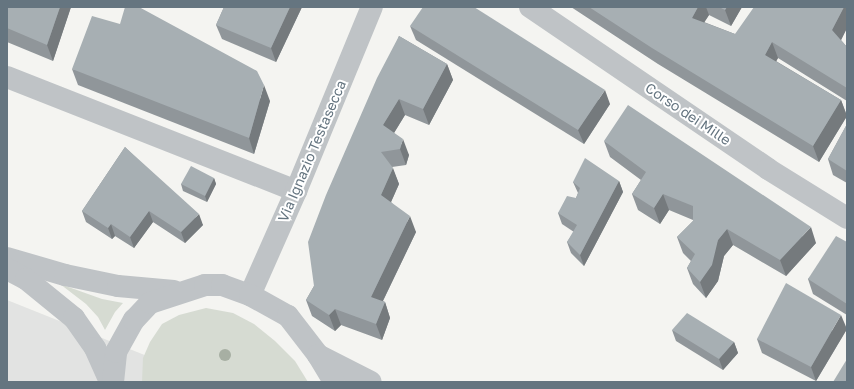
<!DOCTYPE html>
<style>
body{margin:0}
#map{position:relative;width:854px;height:389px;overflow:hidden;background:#f4f4f1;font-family:"Golos Text",sans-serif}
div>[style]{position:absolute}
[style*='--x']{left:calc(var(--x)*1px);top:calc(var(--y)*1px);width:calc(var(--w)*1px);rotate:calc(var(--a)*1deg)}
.built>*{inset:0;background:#e2e3e2}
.green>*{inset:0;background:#d6dbd2}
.minor>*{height:22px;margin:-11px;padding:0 11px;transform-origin:11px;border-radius:11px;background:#bfc3c6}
.trees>*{width:12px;height:12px;margin:-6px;border-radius:50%;background:#a7afa3}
.wall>*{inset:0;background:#90969a}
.shaded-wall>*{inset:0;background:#757a7d}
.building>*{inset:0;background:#a7afb3}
span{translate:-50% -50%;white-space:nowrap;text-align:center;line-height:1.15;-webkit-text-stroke:4px #fff;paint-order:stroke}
.street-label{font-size:14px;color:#657580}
.frame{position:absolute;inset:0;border:8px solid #657580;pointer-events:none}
</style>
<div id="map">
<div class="built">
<i style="clip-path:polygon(7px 300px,212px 382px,7px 382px)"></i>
</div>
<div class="green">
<i style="clip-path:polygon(60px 284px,102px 299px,123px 303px,115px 312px,105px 330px,98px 317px,86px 304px)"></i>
<i style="clip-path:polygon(206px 308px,233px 313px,254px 324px,275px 341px,295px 361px,308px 382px,142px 382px,143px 358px,150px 342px,162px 324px,179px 315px)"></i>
</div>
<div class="minor">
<i style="--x:530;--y:7;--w:288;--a:34.2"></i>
<i style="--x:768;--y:169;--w:93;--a:31.8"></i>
<i style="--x:7;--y:77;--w:311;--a:21.5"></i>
<i style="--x:7;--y:258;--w:60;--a:16.3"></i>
<i style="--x:65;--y:275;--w:54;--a:11.7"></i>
<i style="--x:118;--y:286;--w:56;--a:5.1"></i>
<i style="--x:7;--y:269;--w:21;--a:28"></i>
<i style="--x:26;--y:279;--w:62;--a:39.1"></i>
<i style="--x:74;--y:318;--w:37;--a:55"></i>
<i style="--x:95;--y:348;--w:37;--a:66"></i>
<i style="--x:250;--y:295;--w:114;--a:-66.1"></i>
<i style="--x:296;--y:191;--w:199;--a:-67.6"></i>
<i style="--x:318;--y:355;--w:59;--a:27"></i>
<i style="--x:113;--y:382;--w:30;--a:-84"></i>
<i style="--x:116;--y:352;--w:37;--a:-61"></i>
<i style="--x:134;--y:320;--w:23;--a:-47"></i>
<i style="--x:150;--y:303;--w:58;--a:-18.1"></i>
<i style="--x:205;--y:285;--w:17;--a:0"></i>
<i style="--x:222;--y:285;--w:30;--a:20"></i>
<i style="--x:250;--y:295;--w:43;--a:28.9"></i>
<i style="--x:288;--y:316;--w:49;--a:52.4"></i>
<i style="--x:318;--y:355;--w:31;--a:59"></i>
</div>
<div class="trees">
<i style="left:225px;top:355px"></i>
</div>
<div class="wall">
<i style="clip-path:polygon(7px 7px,71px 7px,53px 61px,7px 42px)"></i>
<i style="clip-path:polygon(224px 7px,302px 7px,276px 62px,222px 39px,216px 25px)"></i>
<i style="clip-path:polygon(571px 7px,742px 7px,731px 26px,709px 15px,704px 22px,735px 34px,847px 7px,847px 28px,841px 40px,847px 47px,847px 101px,778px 58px,776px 61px,841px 100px,847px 116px,819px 162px,658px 64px)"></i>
<i style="clip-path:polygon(410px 26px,610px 104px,584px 144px,416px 40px)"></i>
<i style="clip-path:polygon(399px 36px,447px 64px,453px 80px,429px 125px,405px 115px,394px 133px,409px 155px,406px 165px,392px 167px,399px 184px,391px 202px,416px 232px,383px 301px,385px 302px,390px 318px,382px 340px,341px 325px,335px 331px,312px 316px,306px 300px,314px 286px)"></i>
<i style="clip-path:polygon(72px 69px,270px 101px,254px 154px,78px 85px)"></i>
<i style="clip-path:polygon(847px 124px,847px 183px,833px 175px,828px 159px)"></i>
<i style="clip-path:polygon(604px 141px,816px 243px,786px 276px,733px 245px,724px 256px,718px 281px,706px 298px,693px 284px,687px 268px,691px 261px,683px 253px,677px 237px,693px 221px,693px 220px,669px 210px,660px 224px,638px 210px,632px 194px,641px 180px,610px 157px)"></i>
<i style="clip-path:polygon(125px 147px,203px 225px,185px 243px,153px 222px,134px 248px,115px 236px,112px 239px,86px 222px,82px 211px)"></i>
<i style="clip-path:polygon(214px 178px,216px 184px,207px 202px,183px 191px,181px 184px)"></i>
<i style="clip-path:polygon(619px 181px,623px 192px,584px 266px,571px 253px,567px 242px,574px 232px,562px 224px,558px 213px,576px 198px,578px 193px,573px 182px)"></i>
<i style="clip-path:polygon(847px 242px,847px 315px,813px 294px,808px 279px)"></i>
<i style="clip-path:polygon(847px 329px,816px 381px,762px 353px,757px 339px)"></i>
<i style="clip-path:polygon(672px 330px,734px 342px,738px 353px,723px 370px,676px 341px)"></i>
</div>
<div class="shaded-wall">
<i style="clip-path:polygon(60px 7px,71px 7px,53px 61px,47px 45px)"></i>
<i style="clip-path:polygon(290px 7px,302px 7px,276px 62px,271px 48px)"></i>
<i style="clip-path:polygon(698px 7px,706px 7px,709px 15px,697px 34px,692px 18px)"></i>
<i style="clip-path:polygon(727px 7px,742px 7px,731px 26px,725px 10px)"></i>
<i style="clip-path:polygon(844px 7px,847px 7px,847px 28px,838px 46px,832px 30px)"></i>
<i style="clip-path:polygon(772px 42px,778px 58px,771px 71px,765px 55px)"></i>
<i style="clip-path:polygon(447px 64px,453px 80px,429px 125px,423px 109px)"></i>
<i style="clip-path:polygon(264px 85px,270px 101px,254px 154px,249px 138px)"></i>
<i style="clip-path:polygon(605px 90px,610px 104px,584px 144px,578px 130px)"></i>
<i style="clip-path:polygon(399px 99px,405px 115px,389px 141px,383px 125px)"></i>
<i style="clip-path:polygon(841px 100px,847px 116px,819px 162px,813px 146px)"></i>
<i style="clip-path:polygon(403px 139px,409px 155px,406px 165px,400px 149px)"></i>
<i style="clip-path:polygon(393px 168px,399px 184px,387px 211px,381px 195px)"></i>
<i style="clip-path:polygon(214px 178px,216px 184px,207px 202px,205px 196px)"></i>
<i style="clip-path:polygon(619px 181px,623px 192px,584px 266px,580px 255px)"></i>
<i style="clip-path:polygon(663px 194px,669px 210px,660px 224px,654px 208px)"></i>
<i style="clip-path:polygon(149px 211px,153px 222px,134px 248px,130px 237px)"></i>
<i style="clip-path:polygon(199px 214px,203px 225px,185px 243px,181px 232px)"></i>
<i style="clip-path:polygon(410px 216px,416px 232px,377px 313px,371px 297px)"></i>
<i style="clip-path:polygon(111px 224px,115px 236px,112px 239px,108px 228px)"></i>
<i style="clip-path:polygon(811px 227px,816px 243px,786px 276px,780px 260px)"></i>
<i style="clip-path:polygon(727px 229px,733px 245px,724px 256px,718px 281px,706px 298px,700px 282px,718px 240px)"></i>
<i style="clip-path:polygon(385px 302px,390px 318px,382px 340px,376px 324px)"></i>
<i style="clip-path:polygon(335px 309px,341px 325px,335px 331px,329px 315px)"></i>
<i style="clip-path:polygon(841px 315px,847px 329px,816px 381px,811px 367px)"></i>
<i style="clip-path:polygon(734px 342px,738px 353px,723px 370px,719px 359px)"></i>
</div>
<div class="building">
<i style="clip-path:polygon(7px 7px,60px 7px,47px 45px,7px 28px)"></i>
<i style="clip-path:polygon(125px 7px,139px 7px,257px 71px,264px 85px,249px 138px,72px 69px,92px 16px,120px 24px)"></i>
<i style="clip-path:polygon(224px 7px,290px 7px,271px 48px,216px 25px)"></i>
<i style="clip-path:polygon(423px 7px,474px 7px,605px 90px,578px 130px,410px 26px)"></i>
<i style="clip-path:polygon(589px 7px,698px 7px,692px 18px,735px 34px,754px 7px,844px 7px,832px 30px,847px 47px,847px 88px,772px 42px,765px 55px,841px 100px,813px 146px,652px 48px)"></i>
<i style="clip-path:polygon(719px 7px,727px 7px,725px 10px)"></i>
<i style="clip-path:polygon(399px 36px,447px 64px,423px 109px,399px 99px,383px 125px,403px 139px,400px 149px,381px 152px,393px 168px,381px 195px,410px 216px,371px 297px,385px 302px,376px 324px,335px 309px,329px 315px,306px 300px,314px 286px,308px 242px,326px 195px,377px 78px)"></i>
<i style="clip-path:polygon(628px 105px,811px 227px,780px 260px,727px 229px,718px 240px,712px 265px,700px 282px,687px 268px,695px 254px,677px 237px,693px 221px,693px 206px,663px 194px,654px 208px,632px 194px,646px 172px,604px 141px)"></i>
<i style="clip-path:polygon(847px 124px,847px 171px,828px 159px)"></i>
<i style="clip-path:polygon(125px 147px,199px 214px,181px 232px,149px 211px,130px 237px,111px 224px,108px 228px,82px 211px)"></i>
<i style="clip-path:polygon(585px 158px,619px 181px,580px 255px,567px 242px,577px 225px,558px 213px,567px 196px,576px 198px,580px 188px,573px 182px)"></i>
<i style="clip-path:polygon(191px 166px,214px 178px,205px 196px,181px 184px)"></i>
<i style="clip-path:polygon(836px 236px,847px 242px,847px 304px,808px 279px)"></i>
<i style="clip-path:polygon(786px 283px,841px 315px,811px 367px,757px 339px)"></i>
<i style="clip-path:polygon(687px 313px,734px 342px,719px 359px,672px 330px)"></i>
<i style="clip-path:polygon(847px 359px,847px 382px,833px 382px)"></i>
</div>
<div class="street-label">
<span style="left:688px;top:114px;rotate:34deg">Corso dei Mille</span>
<span style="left:312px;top:151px;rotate:-67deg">Via Ignazio Testasecca</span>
</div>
<div class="frame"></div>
</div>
